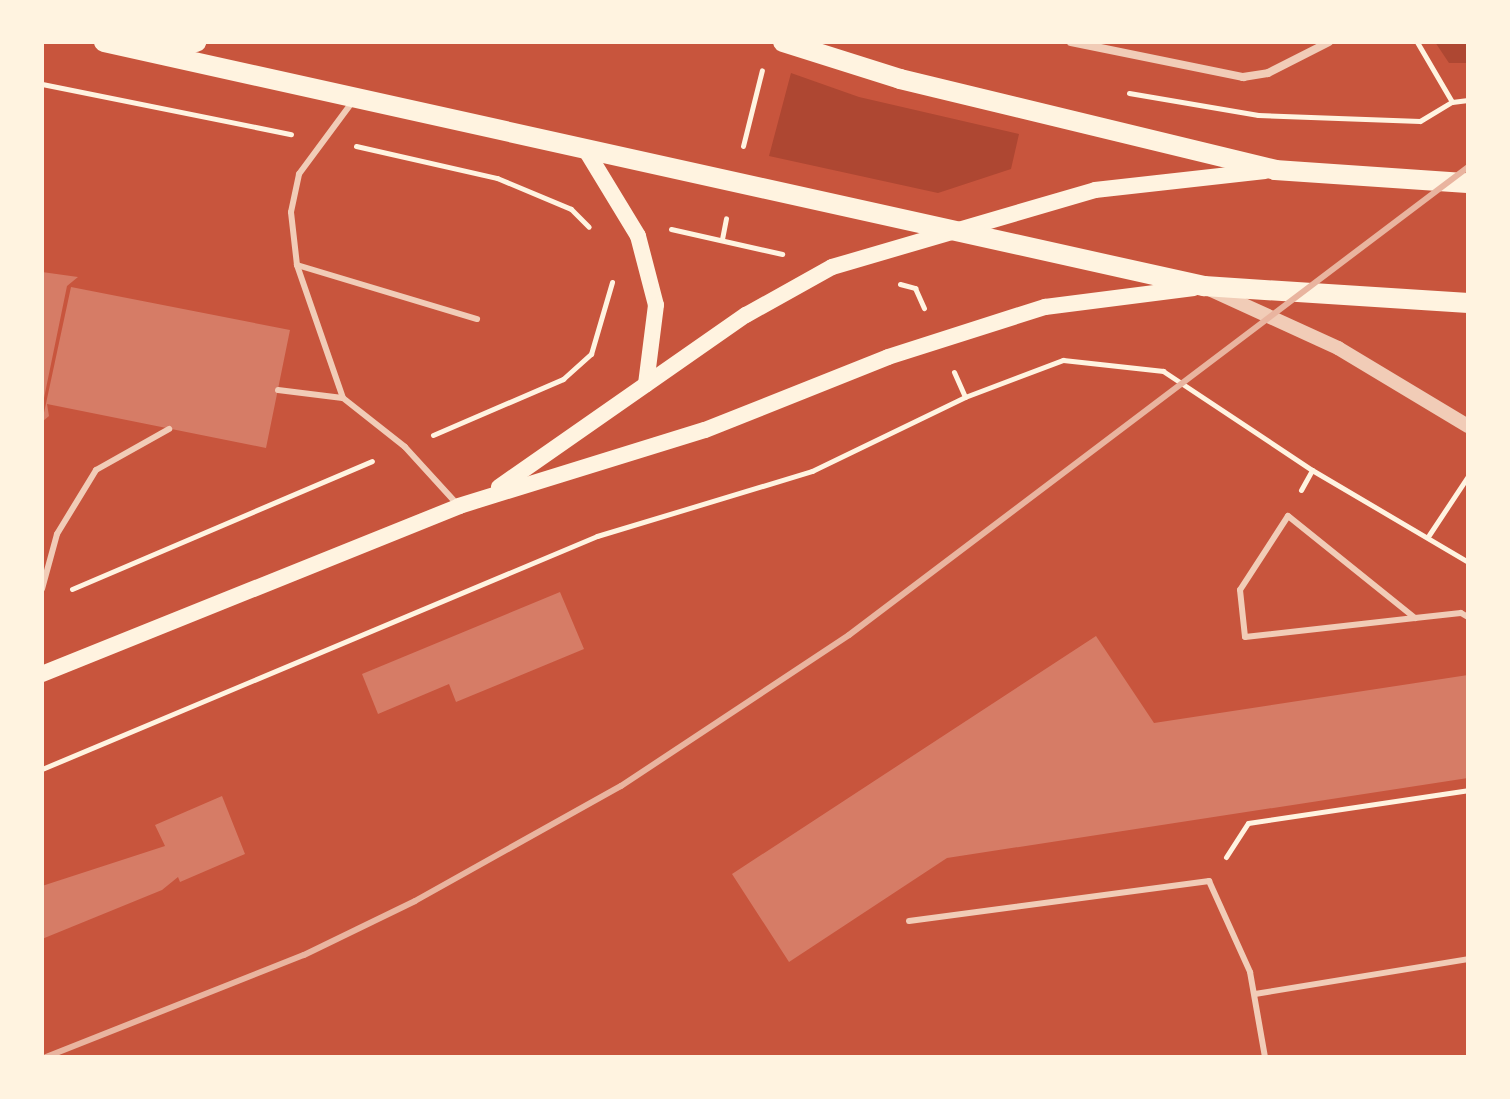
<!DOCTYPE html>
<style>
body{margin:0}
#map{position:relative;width:1510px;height:1099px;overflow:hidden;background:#c8553d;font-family:"Exo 2",sans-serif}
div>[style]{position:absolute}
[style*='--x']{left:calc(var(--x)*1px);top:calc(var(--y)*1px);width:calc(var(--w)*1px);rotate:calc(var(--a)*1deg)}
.green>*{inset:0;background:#ae4732}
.building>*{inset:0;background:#d67c66}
.path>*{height:5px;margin:-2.5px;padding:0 2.5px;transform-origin:2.5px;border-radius:2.5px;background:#fff3e0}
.service>*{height:6px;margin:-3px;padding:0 3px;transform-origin:3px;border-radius:3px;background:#f1ccb7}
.minor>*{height:8px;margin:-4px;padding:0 4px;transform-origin:4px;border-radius:4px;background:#f1ccb7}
.tertiary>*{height:14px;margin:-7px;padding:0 7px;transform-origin:7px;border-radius:7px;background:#f1ccb7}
.secondary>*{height:16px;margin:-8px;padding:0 8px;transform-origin:8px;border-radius:8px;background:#fff3e0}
.primary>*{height:20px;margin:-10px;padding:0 10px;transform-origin:10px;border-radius:10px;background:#fff3e0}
.rail>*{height:6px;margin:-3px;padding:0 3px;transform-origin:3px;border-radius:3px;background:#e9b49f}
span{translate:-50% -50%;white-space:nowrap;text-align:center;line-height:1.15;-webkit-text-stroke:7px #fff3e0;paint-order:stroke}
.frame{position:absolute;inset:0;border:44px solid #fff3e0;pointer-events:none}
</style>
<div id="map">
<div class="green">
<i style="clip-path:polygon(1435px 42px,1468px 42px,1468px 63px,1449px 63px)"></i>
<i style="clip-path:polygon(791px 73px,859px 97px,1019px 134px,1011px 169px,938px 193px,769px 156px)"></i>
</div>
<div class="building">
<i style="clip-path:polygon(42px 272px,78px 277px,67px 286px,43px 403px)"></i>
<i style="clip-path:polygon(71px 287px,290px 330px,266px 448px,47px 404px,49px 416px,42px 422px)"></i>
<i style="clip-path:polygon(560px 592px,584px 649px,456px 702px,449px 684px,378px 714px,362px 674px)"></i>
<i style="clip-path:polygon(1096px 636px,1154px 723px,1468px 675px,1468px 778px,947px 858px,789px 962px,732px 874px)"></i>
<i style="clip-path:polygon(222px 796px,245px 854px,180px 882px,178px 877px,162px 890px,42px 939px,42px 886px,165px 846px,155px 825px)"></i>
</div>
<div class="path">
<i style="--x:1417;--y:42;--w:69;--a:59.7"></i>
<i style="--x:1452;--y:102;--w:16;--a:-7"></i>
<i style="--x:42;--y:84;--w:254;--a:11.4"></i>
<i style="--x:1129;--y:93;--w:131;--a:9.7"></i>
<i style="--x:1258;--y:115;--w:162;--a:2.1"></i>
<i style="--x:1420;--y:121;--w:37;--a:-31"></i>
<i style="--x:356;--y:146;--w:145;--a:12.8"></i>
<i style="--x:497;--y:178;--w:80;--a:22.7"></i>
<i style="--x:571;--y:209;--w:25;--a:45"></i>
<i style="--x:743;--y:146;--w:78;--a:-76"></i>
<i style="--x:671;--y:229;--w:114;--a:12.7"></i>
<i style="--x:722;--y:239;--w:21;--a:-79"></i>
<i style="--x:900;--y:284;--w:16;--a:15"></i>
<i style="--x:915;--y:288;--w:22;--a:66"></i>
<i style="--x:954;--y:372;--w:27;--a:66"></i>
<i style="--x:433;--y:435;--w:142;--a:-23.3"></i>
<i style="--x:563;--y:379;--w:38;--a:-42"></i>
<i style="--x:591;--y:354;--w:75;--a:-73.7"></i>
<i style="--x:1301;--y:490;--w:23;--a:-61"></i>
<i style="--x:1429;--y:535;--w:71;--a:-56.5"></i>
<i style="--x:72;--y:589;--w:326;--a:-23.1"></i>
<i style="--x:42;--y:769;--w:602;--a:-22.77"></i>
<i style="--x:597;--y:536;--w:225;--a:-16.8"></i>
<i style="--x:812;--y:471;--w:170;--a:-25.8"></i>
<i style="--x:965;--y:397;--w:105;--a:-20.7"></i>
<i style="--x:1063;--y:360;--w:101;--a:6.3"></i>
<i style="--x:1163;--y:371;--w:179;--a:33.6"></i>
<i style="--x:1312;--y:470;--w:181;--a:30.5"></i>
<i style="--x:1226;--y:857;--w:40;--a:-57.1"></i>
<i style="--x:1248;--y:823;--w:222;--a:-8.5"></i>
</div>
<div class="service">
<i style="--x:297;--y:265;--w:188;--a:16.7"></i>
<i style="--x:278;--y:390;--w:65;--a:7"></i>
<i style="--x:343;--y:398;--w:79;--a:38.3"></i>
<i style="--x:405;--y:447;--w:77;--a:47.6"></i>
<i style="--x:343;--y:398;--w:141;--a:-109.1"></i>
<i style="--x:297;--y:265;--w:53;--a:-96.5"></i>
<i style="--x:291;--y:212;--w:39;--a:-78"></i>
<i style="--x:299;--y:174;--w:91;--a:-53.5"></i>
<i style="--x:42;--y:589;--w:57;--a:-74.7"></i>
<i style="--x:57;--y:534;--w:75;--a:-58.6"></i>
<i style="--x:96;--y:470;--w:84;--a:-29.3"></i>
<i style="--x:1415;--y:618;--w:163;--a:-141.2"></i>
<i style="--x:1288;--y:516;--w:88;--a:123"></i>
<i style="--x:1240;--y:590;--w:47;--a:83.9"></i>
<i style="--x:1245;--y:637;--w:171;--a:-6.4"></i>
<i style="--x:1415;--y:618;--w:46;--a:-6.2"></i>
<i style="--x:1461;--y:613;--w:8;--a:30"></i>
<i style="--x:909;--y:921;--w:303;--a:-7.6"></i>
<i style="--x:1209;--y:881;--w:100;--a:65.7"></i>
<i style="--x:1250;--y:972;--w:86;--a:80"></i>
<i style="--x:1255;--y:994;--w:216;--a:-9.3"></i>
</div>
<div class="minor">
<i style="--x:1071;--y:42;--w:176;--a:11.5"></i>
<i style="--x:1243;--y:77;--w:25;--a:-9"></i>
<i style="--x:1268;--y:73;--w:68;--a:-26.9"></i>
</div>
<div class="tertiary">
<i style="--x:1211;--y:290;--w:140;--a:24.5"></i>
<i style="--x:1338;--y:348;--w:152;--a:31"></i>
</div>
<div class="secondary">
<i style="--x:587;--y:152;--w:98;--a:58.7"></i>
<i style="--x:638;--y:236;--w:71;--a:75.4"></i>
<i style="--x:656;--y:305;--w:80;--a:97.2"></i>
<i style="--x:499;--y:487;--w:301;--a:-34.9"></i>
<i style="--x:746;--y:315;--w:98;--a:-29.2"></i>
<i style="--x:832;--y:267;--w:274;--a:-16.3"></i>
<i style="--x:1095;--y:190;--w:171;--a:-6.4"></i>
<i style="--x:42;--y:674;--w:450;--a:-21.9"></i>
<i style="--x:459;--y:506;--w:257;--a:-17.2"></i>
<i style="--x:705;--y:430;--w:197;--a:-21.7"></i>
<i style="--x:888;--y:357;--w:165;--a:-17.7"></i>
<i style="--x:1045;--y:307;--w:150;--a:-7.3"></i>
</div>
<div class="primary">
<i style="--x:104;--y:42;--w:1127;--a:12.51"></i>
<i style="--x:1204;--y:286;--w:265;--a:3.7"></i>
<i style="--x:783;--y:42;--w:123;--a:17.5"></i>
<i style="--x:900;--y:79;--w:386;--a:13.6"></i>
<i style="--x:1275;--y:170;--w:193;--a:3.9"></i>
<i style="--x:154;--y:49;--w:43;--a:-9.5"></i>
</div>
<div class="rail">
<i style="--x:46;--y:1057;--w:277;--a:-21.6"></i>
<i style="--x:304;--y:955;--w:123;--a:-25.9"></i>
<i style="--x:415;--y:901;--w:236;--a:-29.2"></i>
<i style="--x:621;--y:786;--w:273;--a:-33.5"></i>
<i style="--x:849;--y:635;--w:776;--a:-37.09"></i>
</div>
<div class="frame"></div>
</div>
